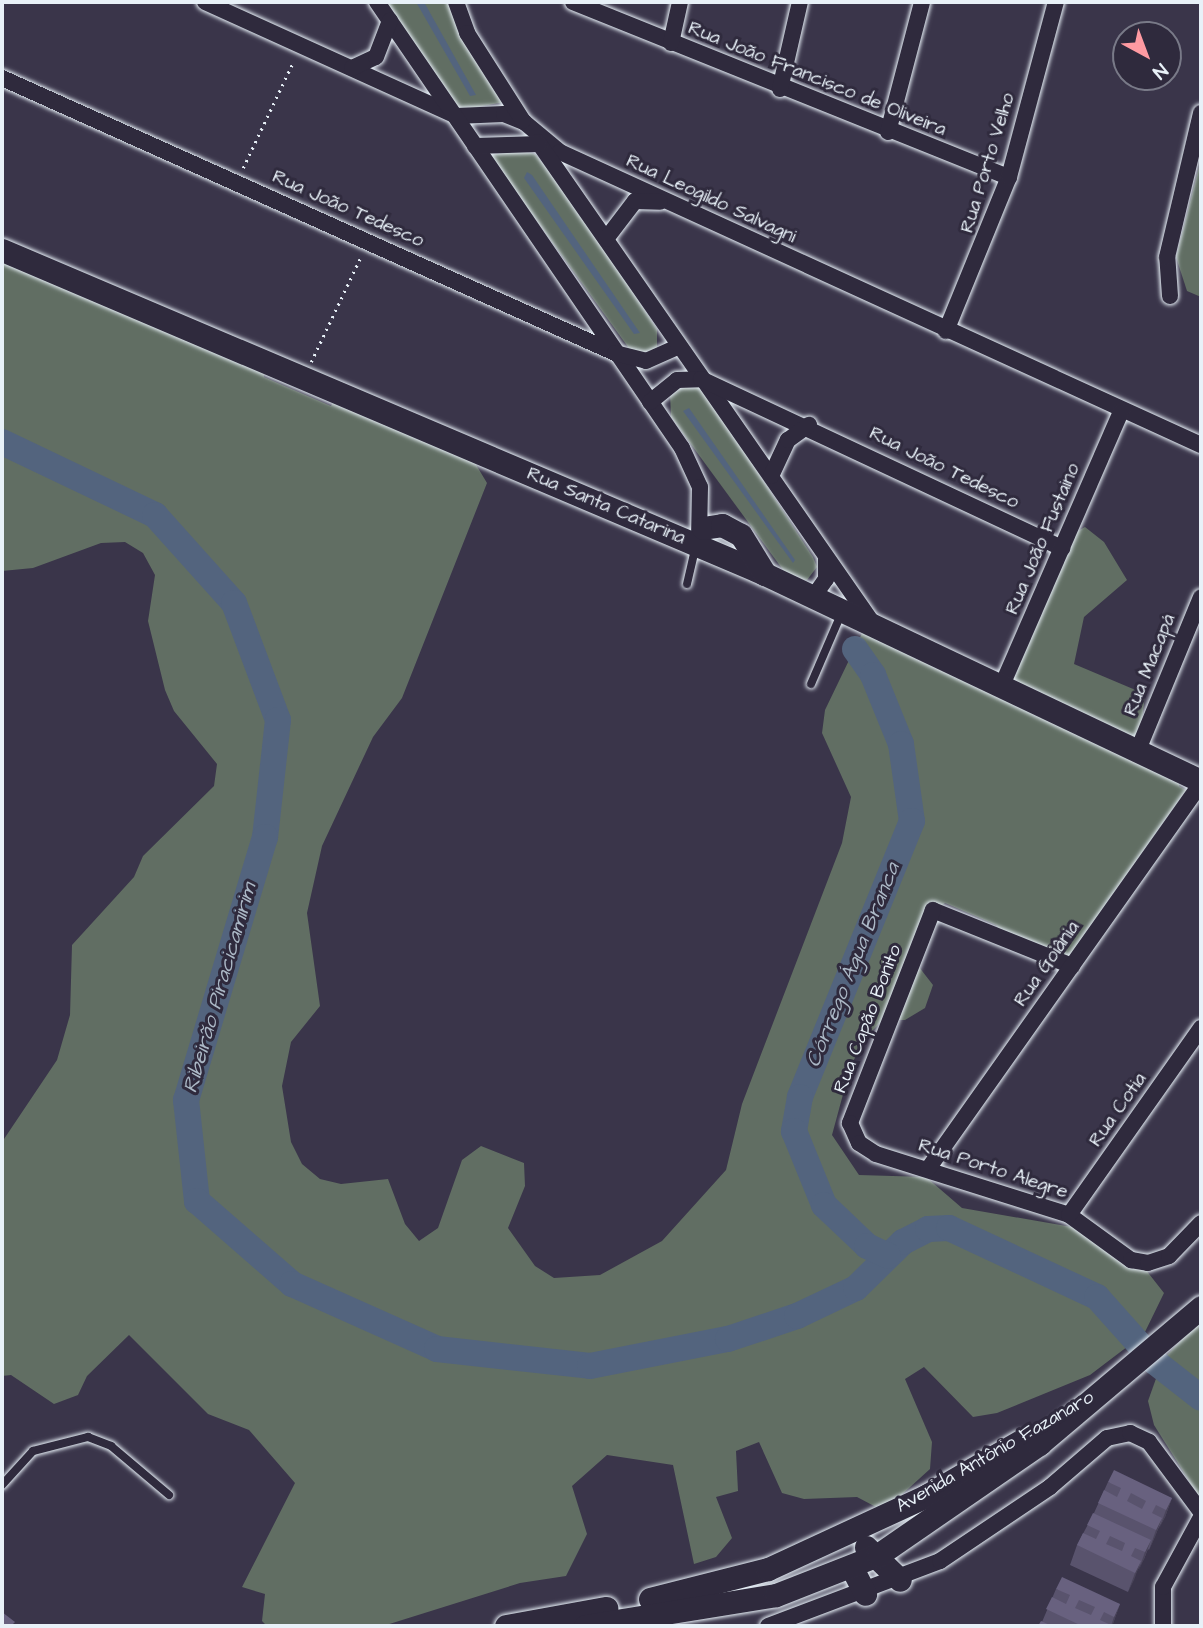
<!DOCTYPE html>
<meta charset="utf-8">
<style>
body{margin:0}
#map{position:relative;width:1203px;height:1628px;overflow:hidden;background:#3a354a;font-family:"Architects Daughter",sans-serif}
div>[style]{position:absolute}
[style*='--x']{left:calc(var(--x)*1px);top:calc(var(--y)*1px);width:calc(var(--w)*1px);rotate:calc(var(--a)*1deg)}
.green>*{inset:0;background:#616e63}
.water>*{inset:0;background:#53647e}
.river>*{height:26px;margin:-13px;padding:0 13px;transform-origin:13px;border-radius:13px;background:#53647e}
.path>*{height:2.5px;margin-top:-1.25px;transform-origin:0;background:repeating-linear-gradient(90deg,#e8f1f8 0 2px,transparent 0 7px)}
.roads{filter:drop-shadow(0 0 2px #e8f1f8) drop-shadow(0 0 2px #e8f1f8)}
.lane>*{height:8px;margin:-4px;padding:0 4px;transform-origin:4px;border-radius:4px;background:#2f2a3d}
.street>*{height:16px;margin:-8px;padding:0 8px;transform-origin:8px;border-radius:8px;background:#2f2a3d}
.secondary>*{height:23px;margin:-11.5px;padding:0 11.5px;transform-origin:11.5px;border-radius:11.5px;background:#2f2a3d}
.wall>*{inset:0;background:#59536d}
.shaded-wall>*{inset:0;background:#494459}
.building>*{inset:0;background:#68617f}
span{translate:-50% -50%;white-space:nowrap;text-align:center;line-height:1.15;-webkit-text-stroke:6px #2f2a3d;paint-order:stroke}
.street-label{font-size:19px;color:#e8f1f8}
.water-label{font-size:21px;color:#acb9c7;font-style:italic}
.frame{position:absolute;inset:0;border:4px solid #e8f1f8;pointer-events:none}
.north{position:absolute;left:1112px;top:21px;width:70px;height:70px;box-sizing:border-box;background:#2f2a3d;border:2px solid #797a88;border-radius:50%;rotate:139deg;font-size:19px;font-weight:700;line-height:28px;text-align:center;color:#e8f1f8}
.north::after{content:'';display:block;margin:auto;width:24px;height:32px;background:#ff9aa2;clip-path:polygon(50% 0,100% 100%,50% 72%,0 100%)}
</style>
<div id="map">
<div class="green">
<i style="clip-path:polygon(380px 2px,451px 2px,510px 101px,455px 111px)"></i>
<i style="clip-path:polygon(522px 151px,535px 154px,568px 193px,657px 329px,657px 354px,636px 358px,489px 155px)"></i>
<i style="clip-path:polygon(1201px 159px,1201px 297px,1187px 291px,1176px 257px)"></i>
<i style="clip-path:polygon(2px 244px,263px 367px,264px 377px,331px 406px,335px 399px,475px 463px,487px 483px,402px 698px,373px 737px,322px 846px,307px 913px,320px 1006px,291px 1042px,282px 1086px,291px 1142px,302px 1164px,320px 1179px,341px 1184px,388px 1179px,405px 1224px,419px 1241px,438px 1228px,462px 1160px,481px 1146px,524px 1163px,525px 1186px,508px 1228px,535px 1266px,554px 1278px,600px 1275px,662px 1241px,726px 1170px,742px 1104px,842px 843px,851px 797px,822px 733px,825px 710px,865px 627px,994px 675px,1016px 675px,1041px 581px,1065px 538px,1085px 527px,1104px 542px,1127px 580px,1084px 617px,1074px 664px,1145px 694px,1140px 739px,1179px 763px,1179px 786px,1186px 790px,1069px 957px,1004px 937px,996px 925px,945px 903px,940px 907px,919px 967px,933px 985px,925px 1008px,905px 1020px,883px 1020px,867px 1036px,851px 1065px,832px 1135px,859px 1175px,926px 1177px,962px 1208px,1072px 1227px,1135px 1256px,1164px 1293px,1144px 1334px,1090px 1375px,997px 1413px,973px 1417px,924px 1367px,905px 1379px,932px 1442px,930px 1469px,897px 1499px,876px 1507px,857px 1497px,804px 1499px,782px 1493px,759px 1442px,736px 1451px,738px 1491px,716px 1497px,732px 1538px,716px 1557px,694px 1564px,673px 1465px,607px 1455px,572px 1486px,587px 1534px,566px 1576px,520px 1583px,383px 1626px,267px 1626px,262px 1621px,265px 1594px,242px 1587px,295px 1483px,249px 1430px,208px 1414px,129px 1335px,87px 1376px,78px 1395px,54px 1404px,11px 1375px,2px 1376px,2px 1142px,57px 1060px,70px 1015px,72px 945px,134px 877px,143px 856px,214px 786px,217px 764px,174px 711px,165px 690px,148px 621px,155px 575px,143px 553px,125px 542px,101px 543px,33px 568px,2px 571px)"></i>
<i style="clip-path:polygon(699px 382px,813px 557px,817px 567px,807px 580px,789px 578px,671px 417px,670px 392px)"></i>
<i style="clip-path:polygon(1201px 1320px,1201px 1500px,1154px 1425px,1148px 1401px,1163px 1359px)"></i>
</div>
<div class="water">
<i style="clip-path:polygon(416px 2px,424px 2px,476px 95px,470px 96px)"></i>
<i style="clip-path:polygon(527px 172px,532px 175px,640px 333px,634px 334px,524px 178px)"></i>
<i style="clip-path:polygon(689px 408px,795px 560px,793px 563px,683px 411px)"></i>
</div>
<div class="river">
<i style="--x:2;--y:442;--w:170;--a:25.5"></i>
<i style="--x:155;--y:515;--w:118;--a:48.1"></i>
<i style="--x:234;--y:603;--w:125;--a:69.4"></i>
<i style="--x:278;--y:720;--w:118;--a:96.3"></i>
<i style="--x:265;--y:837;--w:275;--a:106.7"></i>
<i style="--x:186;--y:1100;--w:102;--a:83.8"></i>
<i style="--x:197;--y:1201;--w:126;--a:41.1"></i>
<i style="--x:292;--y:1284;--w:159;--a:24.1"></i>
<i style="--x:437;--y:1349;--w:154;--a:6.3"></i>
<i style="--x:590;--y:1366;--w:141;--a:-11.1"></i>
<i style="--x:728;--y:1339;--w:73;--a:-18.4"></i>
<i style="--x:797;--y:1316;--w:65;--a:-25.4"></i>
<i style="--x:856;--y:1288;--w:66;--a:-44.4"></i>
<i style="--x:903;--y:1242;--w:28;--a:-27"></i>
<i style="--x:928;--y:1229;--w:21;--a:-3"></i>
<i style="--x:949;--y:1228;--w:163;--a:25"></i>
<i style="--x:1097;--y:1297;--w:87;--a:48.3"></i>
<i style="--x:1155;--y:1362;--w:58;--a:38"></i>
<i style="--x:855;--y:649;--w:32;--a:55"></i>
<i style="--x:873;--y:675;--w:74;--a:67.9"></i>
<i style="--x:901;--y:744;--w:78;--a:81.9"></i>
<i style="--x:912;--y:821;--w:298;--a:112.1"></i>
<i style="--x:800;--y:1097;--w:35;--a:100"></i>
<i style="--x:794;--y:1131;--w:80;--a:67.9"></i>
<i style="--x:824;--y:1205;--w:59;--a:43.6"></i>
<i style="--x:867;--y:1246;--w:23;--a:25"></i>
</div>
<div class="path">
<i style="--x:243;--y:168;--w:119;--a:-64.7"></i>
<i style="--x:311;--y:362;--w:119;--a:-64.7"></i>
</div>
<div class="roads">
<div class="lane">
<i style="--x:687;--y:584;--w:37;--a:-77"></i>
<i style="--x:811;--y:684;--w:78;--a:-66.7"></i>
<i style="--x:2;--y:1485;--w:46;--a:-47.6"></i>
<i style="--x:33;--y:1451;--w:57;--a:-14.3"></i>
<i style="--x:88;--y:1437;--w:25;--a:21"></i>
<i style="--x:111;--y:1446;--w:76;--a:40.2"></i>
</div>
<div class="street">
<i style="--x:205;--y:2;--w:276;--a:24.4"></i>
<i style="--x:456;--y:116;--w:48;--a:-2.4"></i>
<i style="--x:504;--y:114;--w:22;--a:22"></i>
<i style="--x:524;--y:122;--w:47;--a:39.8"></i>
<i style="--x:560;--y:152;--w:705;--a:24.57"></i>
<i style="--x:377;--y:2;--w:540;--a:55.63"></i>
<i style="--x:682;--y:448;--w:43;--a:65.2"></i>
<i style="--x:700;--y:487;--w:50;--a:91.1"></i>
<i style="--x:456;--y:2;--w:33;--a:70"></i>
<i style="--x:467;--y:33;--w:104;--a:57.5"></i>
<i style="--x:573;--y:2;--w:470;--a:21.9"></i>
<i style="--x:671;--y:43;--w:42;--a:-77.6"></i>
<i style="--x:352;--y:68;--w:26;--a:-25"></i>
<i style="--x:376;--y:57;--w:39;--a:-69"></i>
<i style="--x:2;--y:78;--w:672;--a:24.16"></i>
<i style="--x:615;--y:353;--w:32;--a:14"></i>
<i style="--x:646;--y:361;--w:35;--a:-24"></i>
<i style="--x:780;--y:89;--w:89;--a:-77.1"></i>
<i style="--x:888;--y:132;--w:134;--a:-75.3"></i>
<i style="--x:538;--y:142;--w:585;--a:55.17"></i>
<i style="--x:475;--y:146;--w:64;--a:-1.8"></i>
<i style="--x:606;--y:239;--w:48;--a:-52.7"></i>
<i style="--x:635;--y:201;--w:25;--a:2"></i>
<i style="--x:1170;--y:296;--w:39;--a:-94"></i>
<i style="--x:1167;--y:257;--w:148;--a:-76.7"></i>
<i style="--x:946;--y:331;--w:166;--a:-67.8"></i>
<i style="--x:1009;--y:177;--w:181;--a:-75"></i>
<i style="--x:650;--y:402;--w:35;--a:-39"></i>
<i style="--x:677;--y:380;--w:24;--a:-2"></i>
<i style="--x:701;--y:379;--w:399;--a:25.1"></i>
<i style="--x:771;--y:476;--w:40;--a:-65"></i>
<i style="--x:788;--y:440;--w:26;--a:-36"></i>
<i style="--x:814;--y:596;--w:21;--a:-55"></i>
<i style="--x:826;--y:579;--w:20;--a:-90"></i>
<i style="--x:1003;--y:683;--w:296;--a:-66.5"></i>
<i style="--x:1138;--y:750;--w:165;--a:-67.6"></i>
<i style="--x:1072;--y:966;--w:150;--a:-158.1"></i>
<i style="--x:933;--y:910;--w:229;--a:111.3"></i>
<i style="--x:850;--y:1123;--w:22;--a:66"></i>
<i style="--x:859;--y:1143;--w:20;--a:33"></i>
<i style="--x:876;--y:1154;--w:202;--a:17.5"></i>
<i style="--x:1069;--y:1215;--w:77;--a:36"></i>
<i style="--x:1131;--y:1260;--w:17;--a:10"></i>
<i style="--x:1148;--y:1263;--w:22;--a:-18"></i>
<i style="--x:1169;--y:1256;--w:46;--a:-45.9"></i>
<i style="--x:928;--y:1169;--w:473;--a:-54.7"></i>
<i style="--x:1069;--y:1215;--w:229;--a:-54.8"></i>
<i style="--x:768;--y:1626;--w:184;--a:-20.7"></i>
<i style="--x:940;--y:1561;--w:133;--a:-33.9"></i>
<i style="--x:1050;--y:1487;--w:75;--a:-40.7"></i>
<i style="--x:1107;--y:1438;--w:24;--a:-12"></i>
<i style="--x:1130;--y:1433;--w:21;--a:25"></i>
<i style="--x:1149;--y:1442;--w:87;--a:53.4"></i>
<i style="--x:1163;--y:1626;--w:39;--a:-90"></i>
<i style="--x:1163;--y:1587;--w:80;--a:-61.5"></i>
</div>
<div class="secondary">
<i style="--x:2;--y:250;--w:829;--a:23.01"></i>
<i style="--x:765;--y:574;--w:483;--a:25.4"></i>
<i style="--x:703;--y:528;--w:19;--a:-9"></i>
<i style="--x:722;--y:525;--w:21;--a:28"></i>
<i style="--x:741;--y:535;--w:46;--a:58.4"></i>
<i style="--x:866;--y:1547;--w:47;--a:44.1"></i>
<i style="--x:852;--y:1568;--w:29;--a:63"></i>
<i style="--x:650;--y:1599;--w:122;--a:-14.3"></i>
<i style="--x:768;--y:1569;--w:174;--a:-24.8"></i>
<i style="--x:926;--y:1496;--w:108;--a:-30.1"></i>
<i style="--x:506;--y:1626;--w:102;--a:-10.2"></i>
<i style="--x:585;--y:1626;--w:193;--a:-9.2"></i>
<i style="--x:776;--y:1595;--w:110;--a:-21.4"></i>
<i style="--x:878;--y:1555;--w:196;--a:-34.6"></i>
<i style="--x:1039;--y:1444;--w:212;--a:-40.2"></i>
</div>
</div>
<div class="wall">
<i style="clip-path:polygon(1108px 1482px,1172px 1498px,1165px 1517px,1158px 1529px,1149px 1550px,1148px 1549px,1144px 1559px,1137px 1571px,1128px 1592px,1070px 1565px,1077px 1545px,1094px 1513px)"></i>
<i style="clip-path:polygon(1056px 1589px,1120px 1604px,1112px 1626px,1038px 1626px,1042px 1622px)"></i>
</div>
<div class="shaded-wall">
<i style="clip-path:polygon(1172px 1498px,1165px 1517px,1159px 1529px,1166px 1510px)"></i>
<i style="clip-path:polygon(1162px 1518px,1155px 1537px,1149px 1550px,1156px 1530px)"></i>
<i style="clip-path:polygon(1151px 1540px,1144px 1559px,1138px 1572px,1145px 1552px)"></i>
<i style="clip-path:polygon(1141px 1561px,1134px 1580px,1128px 1592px,1135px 1573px)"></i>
<i style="clip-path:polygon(1120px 1604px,1113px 1624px,1111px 1626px,1114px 1617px)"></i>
</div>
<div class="building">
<i style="clip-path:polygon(evenodd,1114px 1470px,1172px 1498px,1166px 1510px,1156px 1505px,1152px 1513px,1162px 1518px,1156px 1530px,1098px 1503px,1104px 1490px,1117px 1497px,1121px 1488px,1108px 1482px,1114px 1470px,1131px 1493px,1146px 1501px,1142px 1509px,1127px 1501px,1131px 1493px)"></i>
<i style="clip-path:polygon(evenodd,1093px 1513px,1151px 1540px,1145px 1552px,1135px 1548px,1131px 1556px,1141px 1561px,1135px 1573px,1077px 1545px,1083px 1533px,1096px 1539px,1100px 1531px,1087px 1525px,1093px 1513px,1110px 1536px,1125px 1543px,1122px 1551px,1106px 1544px,1110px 1536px)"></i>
<i style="clip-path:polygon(evenodd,1062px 1577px,1120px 1604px,1114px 1617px,1104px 1612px,1100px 1620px,1111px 1625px,1110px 1626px,1082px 1626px,1046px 1609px,1052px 1597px,1066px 1604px,1070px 1595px,1056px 1589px,1062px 1577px,1079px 1600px,1095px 1607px,1091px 1615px,1075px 1608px,1079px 1600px)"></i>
<i style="clip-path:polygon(2px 1612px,15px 1622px,11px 1626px,2px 1626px)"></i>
<i style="clip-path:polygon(1041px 1621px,1052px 1626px,1038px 1626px)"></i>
</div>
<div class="street-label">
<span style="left:817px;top:79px;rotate:22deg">Rua João Francisco de Oliveira</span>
<span style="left:988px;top:163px;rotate:-73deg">Rua Porto Velho</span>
<span style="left:711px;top:199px;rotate:25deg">Rua Leogildo Salvagni</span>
<span style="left:348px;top:209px;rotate:24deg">Rua João Tedesco</span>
<span style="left:944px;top:468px;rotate:26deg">Rua João Tedesco</span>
<span style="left:606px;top:506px;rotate:23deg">Rua Santa Catarina</span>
<span style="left:1043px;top:539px;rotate:-67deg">Rua João Fustaino</span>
<span style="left:1150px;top:665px;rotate:-68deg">Rua Macapá</span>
<span style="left:1047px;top:964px;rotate:-55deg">Rua Goiânia</span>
<span style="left:868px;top:1019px;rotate:-69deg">Rua Capão Bonito</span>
<span style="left:1118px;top:1110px;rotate:-55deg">Rua Cotia</span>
<span style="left:993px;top:1169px;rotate:18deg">Rua Porto Alegre</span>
<span style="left:995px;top:1452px;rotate:-30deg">Avenida Antônio Fazanaro</span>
</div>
<div class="water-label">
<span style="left:853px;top:965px;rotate:-68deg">Córrego Água Branca</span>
<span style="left:220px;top:988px;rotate:-74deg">Ribeirão Piracicamirim</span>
</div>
<div class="frame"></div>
<div class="north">N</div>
</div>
